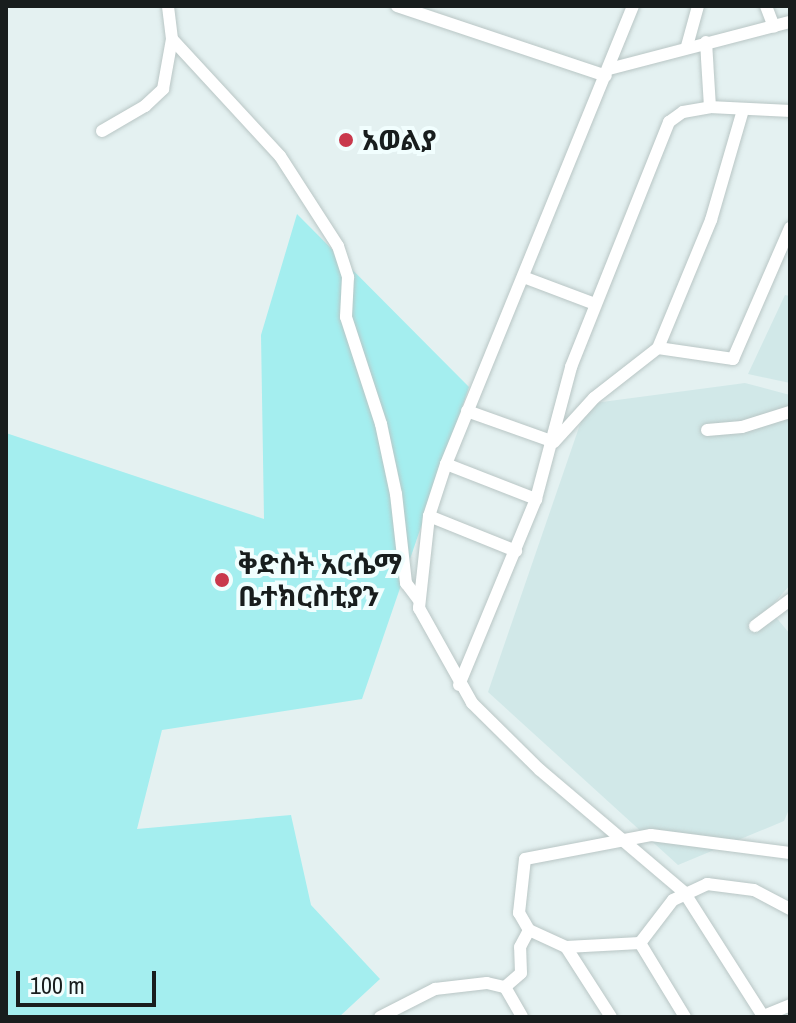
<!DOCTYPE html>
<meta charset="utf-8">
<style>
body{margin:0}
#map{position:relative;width:796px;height:1023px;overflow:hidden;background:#e4f1f1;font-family:"Archivo Narrow","Noto Sans Ethiopic",sans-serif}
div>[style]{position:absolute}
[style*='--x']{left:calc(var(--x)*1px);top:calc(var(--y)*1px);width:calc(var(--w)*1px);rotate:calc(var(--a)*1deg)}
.built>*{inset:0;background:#d1e8e8}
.green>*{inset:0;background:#a4eeef}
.roads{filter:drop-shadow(0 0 2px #b9c6c5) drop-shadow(0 0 2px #b9c6c5)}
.minor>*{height:12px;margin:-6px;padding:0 6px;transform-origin:6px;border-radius:6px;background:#fff}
.dots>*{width:22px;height:22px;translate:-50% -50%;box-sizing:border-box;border:4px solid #f1fefe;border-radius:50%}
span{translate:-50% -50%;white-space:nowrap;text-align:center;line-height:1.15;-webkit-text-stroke:8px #f1fefe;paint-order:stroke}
.poi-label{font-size:28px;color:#181d1d;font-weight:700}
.left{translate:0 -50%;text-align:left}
.frame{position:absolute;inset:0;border:8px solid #181d1d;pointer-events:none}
.scale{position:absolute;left:16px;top:971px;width:140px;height:36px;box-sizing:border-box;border:4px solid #181d1d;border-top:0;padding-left:10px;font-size:24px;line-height:28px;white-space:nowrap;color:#181d1d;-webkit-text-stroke:6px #f1fefe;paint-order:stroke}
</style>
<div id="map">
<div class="built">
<i style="clip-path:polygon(785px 295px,790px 296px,790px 383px,748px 374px)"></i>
<i style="clip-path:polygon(745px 383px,790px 395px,790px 585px,769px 609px,790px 634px,790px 807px,784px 821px,678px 865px,488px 692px,587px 404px)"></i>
</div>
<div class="green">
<i style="clip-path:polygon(297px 214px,469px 387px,362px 699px,162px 730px,137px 829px,291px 815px,311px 905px,380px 979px,339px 1017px,6px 1017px,6px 433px,264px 519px,261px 335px)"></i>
</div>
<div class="roads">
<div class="minor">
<i style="--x:397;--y:6;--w:220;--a:18.5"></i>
<i style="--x:633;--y:6;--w:495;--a:112.2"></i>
<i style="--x:446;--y:464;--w:55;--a:108.1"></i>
<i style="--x:429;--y:516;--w:93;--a:96.2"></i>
<i style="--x:419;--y:608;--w:109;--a:60.8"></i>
<i style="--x:472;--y:703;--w:95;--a:44.6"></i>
<i style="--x:540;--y:770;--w:189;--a:40.3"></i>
<i style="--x:684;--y:892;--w:147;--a:57.5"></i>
<i style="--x:766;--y:6;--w:22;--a:69"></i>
<i style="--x:172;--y:39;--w:159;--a:47.3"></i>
<i style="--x:280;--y:156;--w:107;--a:57.2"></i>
<i style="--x:338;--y:246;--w:33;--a:72"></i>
<i style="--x:348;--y:277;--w:40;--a:92.9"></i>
<i style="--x:346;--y:317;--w:113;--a:71.9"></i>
<i style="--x:381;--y:424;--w:72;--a:77.9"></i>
<i style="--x:396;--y:494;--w:90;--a:83.6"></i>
<i style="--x:406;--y:583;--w:20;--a:53"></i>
<i style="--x:706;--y:42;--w:65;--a:86.5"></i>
<i style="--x:687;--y:46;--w:41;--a:-74.6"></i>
<i style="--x:609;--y:69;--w:187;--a:-14.6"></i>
<i style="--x:102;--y:131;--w:50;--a:-30.2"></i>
<i style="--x:145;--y:106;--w:25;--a:-43"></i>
<i style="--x:163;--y:89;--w:51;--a:-79.8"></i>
<i style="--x:172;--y:39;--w:33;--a:-97"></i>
<i style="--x:526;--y:278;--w:74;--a:20.6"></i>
<i style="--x:658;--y:348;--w:139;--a:-67.5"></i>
<i style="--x:711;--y:220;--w:115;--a:-73.8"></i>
<i style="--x:467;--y:411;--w:92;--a:19.6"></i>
<i style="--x:554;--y:442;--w:59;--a:-47.7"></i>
<i style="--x:594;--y:398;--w:81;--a:-38"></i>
<i style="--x:658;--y:348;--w:76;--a:8.3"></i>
<i style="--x:733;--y:359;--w:143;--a:-66.5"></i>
<i style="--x:707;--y:430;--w:35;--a:-5"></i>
<i style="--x:742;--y:427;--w:50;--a:-17.4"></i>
<i style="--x:446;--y:464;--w:97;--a:21.3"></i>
<i style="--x:429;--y:516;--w:94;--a:21.9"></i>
<i style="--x:755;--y:626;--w:44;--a:-36.6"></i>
<i style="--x:459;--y:685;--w:201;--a:-67.5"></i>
<i style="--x:536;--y:499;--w:137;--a:-75.1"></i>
<i style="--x:571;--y:367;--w:264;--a:-68.2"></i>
<i style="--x:669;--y:122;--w:17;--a:-36"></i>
<i style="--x:683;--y:112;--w:27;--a:-10"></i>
<i style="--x:710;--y:107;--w:80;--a:2.9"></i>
<i style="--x:640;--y:943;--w:54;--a:-52.5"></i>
<i style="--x:673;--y:900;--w:38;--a:-25"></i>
<i style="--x:707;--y:884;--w:47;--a:7.3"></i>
<i style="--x:754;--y:890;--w:41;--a:27.8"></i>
<i style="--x:566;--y:947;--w:83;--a:57.3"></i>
<i style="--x:505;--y:987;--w:21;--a:-41"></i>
<i style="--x:521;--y:973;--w:26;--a:-92"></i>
<i style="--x:520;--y:947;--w:19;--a:-62"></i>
<i style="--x:380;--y:1017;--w:62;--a:-27"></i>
<i style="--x:435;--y:989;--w:52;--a:-6.6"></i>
<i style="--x:487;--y:983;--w:18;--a:13"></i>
<i style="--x:505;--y:987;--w:34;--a:60"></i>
<i style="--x:685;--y:1017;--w:87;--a:-121.3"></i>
<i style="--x:640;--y:943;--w:74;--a:176.9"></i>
<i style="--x:566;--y:947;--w:41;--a:-155.3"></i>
<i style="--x:529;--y:930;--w:20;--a:-120"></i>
<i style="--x:519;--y:913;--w:54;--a:-83.7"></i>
<i style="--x:525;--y:859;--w:128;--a:-10.8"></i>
<i style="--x:651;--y:835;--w:140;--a:7.4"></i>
<i style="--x:761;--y:1017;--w:31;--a:-22"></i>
</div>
</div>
<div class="dots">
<i style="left:346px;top:140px;background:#c9394c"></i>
<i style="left:222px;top:580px;background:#c9394c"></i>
</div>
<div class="poi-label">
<span class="left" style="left:362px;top:140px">አወልያ</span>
<span class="left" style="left:238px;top:580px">ቅድስት አርሴማ<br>ቤተክርስቲያን</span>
</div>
<div class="frame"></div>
<div class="scale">100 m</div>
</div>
